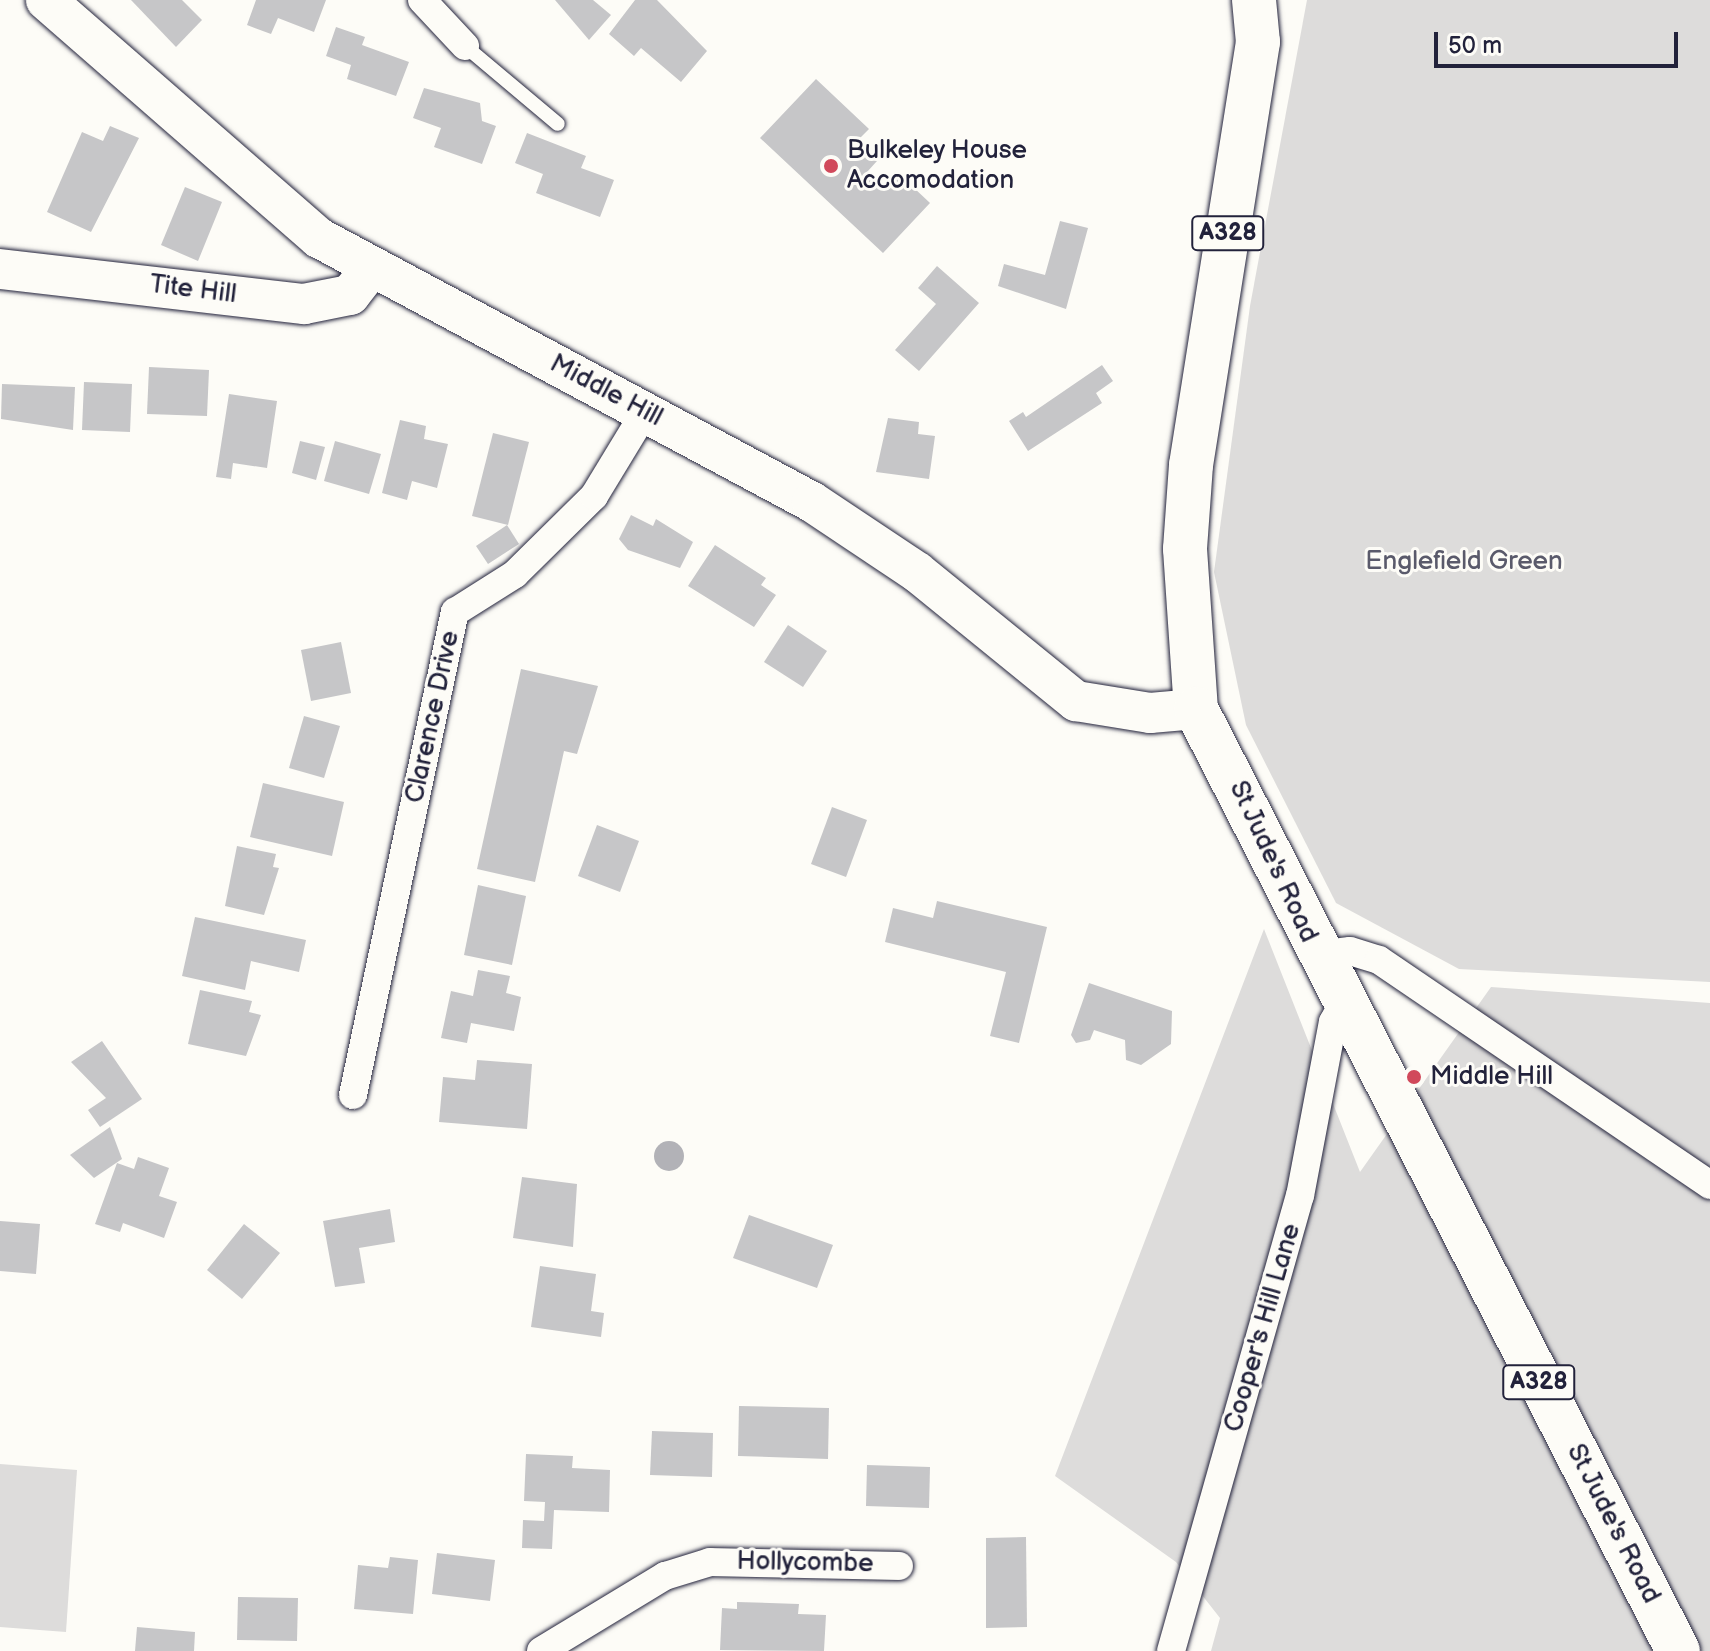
<!DOCTYPE html>
<style>
body{margin:0}
#map{position:relative;width:1710px;height:1651px;overflow:hidden;background:#fdfcf7;font-family:"Balsamiq Sans",sans-serif}
div>[style]{position:absolute}
[style*='--x']{left:calc(var(--x)*1px);top:calc(var(--y)*1px);width:calc(var(--w)*1px);rotate:calc(var(--a)*1deg)}
.green>*{inset:0;background:#dddcdb}
.water>*{inset:0;background:#b2b2b7}
.round{border-radius:50%}
.building>*{inset:0;background:#c6c6c8}
.roads{filter:drop-shadow(0 0 2px #22223b) drop-shadow(0 0 2px #22223b)}
.lane>*{height:14px;margin:-7px;padding:0 7px;transform-origin:7px;border-radius:7px;background:#fdfcf7}
.street>*{height:28px;margin:-14px;padding:0 14px;transform-origin:14px;border-radius:14px;background:#fdfcf7}
.secondary>*{height:40px;margin:-20px;padding:0 20px;transform-origin:20px;border-radius:20px;background:#fdfcf7}
.primary>*{height:44px;margin:-22px;padding:0 22px;transform-origin:22px;border-radius:22px;background:#fdfcf7}
.dots>*{width:22px;height:22px;translate:-50% -50%;box-sizing:border-box;border:4px solid #fdfcf7;border-radius:50%}
span{translate:-50% -50%;white-space:nowrap;text-align:center;line-height:1.15;-webkit-text-stroke:6px #fdfcf7;paint-order:stroke}
.shield-label span{padding:2px 6px;background:#fdfcf7;border:2px solid;border-radius:6px;-webkit-text-stroke-width:0}
.shield-label{font-size:24px;color:#22223b;font-weight:700}
.poi-label{font-size:26px;color:#22223b}
.left{translate:0 -50%;text-align:left}
.street-label{font-size:26px;color:#22223b}
.park-label{font-size:26px;color:#5a5a6b}
.scale{position:absolute;left:1434px;top:32px;width:244px;height:36px;box-sizing:border-box;border:4px solid #22223b;border-top:0;padding-left:10px;font-size:24px;line-height:28px;white-space:nowrap;color:#22223b;-webkit-text-stroke:6px #fdfcf7;paint-order:stroke}
</style>
<div id="map">
<div class="green">
<i style="clip-path:polygon(1307px 0,1710px 0,1710px 982px,1459px 969px,1336px 903px,1246px 725px,1214px 572px,1250px 306px)"></i>
<i style="clip-path:polygon(1264px 929px,1360px 1172px,1491px 987px,1710px 1003px,1710px 1651px,1211px 1651px,1220px 1618px,1176px 1562px,1055px 1476px)"></i>
<i style="clip-path:polygon(0 1464px,77px 1470px,66px 1632px,0 1627px)"></i>
</div>
<div class="water">
<i class="round" style="left:654px;top:1141px;width:30px;height:30px"></i>
</div>
<div class="building">
<i style="clip-path:polygon(131px 0,182px 0,202px 20px,176px 47px)"></i>
<i style="clip-path:polygon(256px 0,326px 0,314px 32px,278px 18px,271px 34px,247px 25px)"></i>
<i style="clip-path:polygon(555px 0,593px 0,611px 15px,589px 40px)"></i>
<i style="clip-path:polygon(635px 0,657px 0,707px 51px,681px 82px,641px 48px,634px 56px,609px 34px)"></i>
<i style="clip-path:polygon(336px 27px,365px 37px,362px 45px,409px 62px,396px 96px,347px 79px,351px 65px,326px 56px)"></i>
<i style="clip-path:polygon(816px 79px,869px 129px,856px 142px,877px 161px,867px 172px,882px 186px,896px 171px,930px 203px,883px 253px,760px 138px)"></i>
<i style="clip-path:polygon(424px 88px,480px 103px,482px 121px,496px 126px,482px 164px,434px 147px,441px 128px,413px 118px)"></i>
<i style="clip-path:polygon(110px 126px,139px 138px,91px 232px,47px 212px,82px 132px,103px 141px)"></i>
<i style="clip-path:polygon(527px 133px,586px 156px,581px 168px,614px 180px,600px 217px,536px 193px,543px 174px,515px 163px)"></i>
<i style="clip-path:polygon(185px 187px,222px 202px,198px 261px,161px 245px)"></i>
<i style="clip-path:polygon(1060px 221px,1088px 228px,1066px 309px,998px 286px,1004px 264px,1045px 275px)"></i>
<i style="clip-path:polygon(937px 266px,979px 303px,919px 371px,895px 350px,936px 304px,918px 288px)"></i>
<i style="clip-path:polygon(1102px 365px,1113px 381px,1096px 393px,1102px 403px,1028px 451px,1009px 421px,1023px 412px,1026px 417px)"></i>
<i style="clip-path:polygon(149px 367px,209px 370px,207px 416px,147px 414px)"></i>
<i style="clip-path:polygon(84px 382px,132px 384px,130px 432px,82px 430px)"></i>
<i style="clip-path:polygon(2px 384px,75px 387px,73px 430px,1px 419px)"></i>
<i style="clip-path:polygon(229px 394px,277px 401px,267px 468px,233px 463px,231px 479px,216px 477px)"></i>
<i style="clip-path:polygon(888px 418px,919px 422px,918px 434px,935px 436px,929px 479px,876px 472px)"></i>
<i style="clip-path:polygon(400px 420px,426px 426px,424px 439px,448px 444px,437px 488px,412px 481px,407px 500px,382px 493px)"></i>
<i style="clip-path:polygon(493px 433px,529px 442px,508px 525px,472px 516px)"></i>
<i style="clip-path:polygon(300px 441px,325px 447px,316px 480px,292px 473px)"></i>
<i style="clip-path:polygon(335px 441px,381px 454px,369px 494px,324px 481px)"></i>
<i style="clip-path:polygon(631px 515px,653px 526px,656px 519px,693px 542px,680px 568px,628px 550px,619px 539px)"></i>
<i style="clip-path:polygon(507px 525px,519px 544px,488px 564px,476px 546px)"></i>
<i style="clip-path:polygon(715px 545px,766px 578px,761px 585px,776px 595px,754px 627px,688px 586px)"></i>
<i style="clip-path:polygon(788px 625px,827px 651px,803px 687px,764px 662px)"></i>
<i style="clip-path:polygon(341px 642px,351px 693px,311px 701px,301px 650px)"></i>
<i style="clip-path:polygon(521px 669px,598px 686px,577px 754px,564px 751px,535px 882px,477px 869px)"></i>
<i style="clip-path:polygon(304px 716px,340px 726px,324px 778px,289px 768px)"></i>
<i style="clip-path:polygon(263px 783px,344px 802px,332px 856px,250px 837px)"></i>
<i style="clip-path:polygon(832px 807px,867px 820px,846px 877px,811px 864px)"></i>
<i style="clip-path:polygon(597px 825px,639px 841px,620px 892px,578px 876px)"></i>
<i style="clip-path:polygon(237px 846px,276px 854px,273px 867px,279px 868px,264px 915px,225px 906px)"></i>
<i style="clip-path:polygon(478px 885px,526px 896px,512px 965px,464px 955px)"></i>
<i style="clip-path:polygon(937px 901px,1047px 927px,1019px 1043px,990px 1036px,1006px 972px,885px 942px,893px 908px,933px 918px)"></i>
<i style="clip-path:polygon(195px 917px,306px 940px,299px 972px,251px 961px,245px 990px,182px 976px)"></i>
<i style="clip-path:polygon(478px 970px,510px 976px,506px 993px,521px 997px,514px 1031px,471px 1023px,467px 1043px,441px 1038px,451px 991px,473px 996px)"></i>
<i style="clip-path:polygon(1089px 983px,1172px 1011px,1171px 1044px,1141px 1065px,1126px 1060px,1125px 1040px,1094px 1030px,1090px 1040px,1076px 1043px,1071px 1035px)"></i>
<i style="clip-path:polygon(200px 990px,252px 1001px,249px 1012px,261px 1015px,246px 1056px,188px 1044px)"></i>
<i style="clip-path:polygon(102px 1041px,142px 1099px,100px 1127px,88px 1110px,106px 1098px,71px 1062px)"></i>
<i style="clip-path:polygon(477px 1060px,532px 1064px,527px 1129px,439px 1122px,443px 1077px,475px 1080px)"></i>
<i style="clip-path:polygon(110px 1127px,122px 1159px,94px 1178px,70px 1155px)"></i>
<i style="clip-path:polygon(138px 1157px,169px 1168px,159px 1196px,177px 1202px,164px 1238px,123px 1223px,120px 1232px,95px 1224px,117px 1163px,134px 1169px)"></i>
<i style="clip-path:polygon(522px 1177px,577px 1184px,573px 1247px,513px 1238px)"></i>
<i style="clip-path:polygon(390px 1209px,395px 1242px,359px 1248px,365px 1283px,335px 1287px,323px 1221px)"></i>
<i style="clip-path:polygon(749px 1215px,833px 1245px,817px 1288px,733px 1258px)"></i>
<i style="clip-path:polygon(0 1221px,40px 1224px,36px 1274px,0 1271px)"></i>
<i style="clip-path:polygon(244px 1224px,280px 1253px,242px 1299px,207px 1270px)"></i>
<i style="clip-path:polygon(540px 1266px,596px 1274px,591px 1311px,604px 1313px,601px 1337px,531px 1327px)"></i>
<i style="clip-path:polygon(739px 1406px,829px 1408px,828px 1459px,738px 1456px)"></i>
<i style="clip-path:polygon(652px 1431px,713px 1433px,712px 1477px,650px 1475px)"></i>
<i style="clip-path:polygon(526px 1454px,573px 1456px,572px 1468px,610px 1470px,609px 1512px,554px 1510px,552px 1549px,522px 1548px,523px 1520px,544px 1521px,545px 1502px,524px 1501px)"></i>
<i style="clip-path:polygon(867px 1465px,930px 1467px,929px 1508px,866px 1506px)"></i>
<i style="clip-path:polygon(1026px 1537px,1027px 1627px,986px 1628px,986px 1538px)"></i>
<i style="clip-path:polygon(437px 1553px,495px 1560px,490px 1601px,432px 1594px)"></i>
<i style="clip-path:polygon(390px 1557px,418px 1560px,413px 1614px,354px 1609px,358px 1565px,388px 1568px)"></i>
<i style="clip-path:polygon(238px 1597px,298px 1598px,297px 1641px,237px 1640px)"></i>
<i style="clip-path:polygon(737px 1602px,799px 1604px,798px 1614px,826px 1615px,824px 1651px,720px 1650px,722px 1608px,737px 1609px)"></i>
<i style="clip-path:polygon(137px 1627px,195px 1632px,194px 1651px,135px 1651px)"></i>
</div>
<div class="roads">
<div class="lane">
<i style="--x:465;--y:46;--w:121;--a:40"></i>
</div>
<div class="street">
<i style="--x:422;--y:0;--w:63;--a:46.9"></i>
<i style="--x:1317;--y:955;--w:33;--a:-7"></i>
<i style="--x:1350;--y:951;--w:30;--a:17"></i>
<i style="--x:1379;--y:960;--w:400;--a:34.2"></i>
<i style="--x:353;--y:1095;--w:494;--a:-78.1"></i>
<i style="--x:455;--y:612;--w:71;--a:-32.3"></i>
<i style="--x:515;--y:574;--w:111;--a:-44.6"></i>
<i style="--x:594;--y:496;--w:98;--a:-58.7"></i>
<i style="--x:541;--y:1651;--w:145;--a:-31.2"></i>
<i style="--x:665;--y:1576;--w:47;--a:-17.3"></i>
<i style="--x:710;--y:1562;--w:189;--a:1.2"></i>
<i style="--x:1171;--y:1651;--w:473;--a:-74.2"></i>
<i style="--x:1300;--y:1196;--w:177;--a:-79.3"></i>
<i style="--x:1333;--y:1022;--w:21;--a:-62"></i>
</div>
<div class="secondary">
<i style="--x:46;--y:0;--w:362;--a:41.1"></i>
<i style="--x:319;--y:238;--w:559;--a:28.17"></i>
<i style="--x:812;--y:502;--w:126;--a:33.7"></i>
<i style="--x:917;--y:572;--w:205;--a:39.1"></i>
<i style="--x:1076;--y:701;--w:75;--a:9.2"></i>
<i style="--x:1150;--y:713;--w:46;--a:-5"></i>
<i style="--x:0;--y:269;--w:306;--a:6.6"></i>
<i style="--x:304;--y:304;--w:47;--a:-11.1"></i>
<i style="--x:350;--y:295;--w:34;--a:-52"></i>
</div>
<div class="primary">
<i style="--x:1254;--y:0;--w:42;--a:84.6"></i>
<i style="--x:1258;--y:42;--w:428;--a:99"></i>
<i style="--x:1191;--y:465;--w:84;--a:94.1"></i>
<i style="--x:1185;--y:549;--w:160;--a:86.1"></i>
<i style="--x:1196;--y:709;--w:1058;--a:62.9"></i>
</div>
</div>
<div class="dots">
<i style="left:831px;top:166px;background:#d1495b"></i>
<i style="left:1414px;top:1077px;background:#d1495b"></i>
</div>
<div class="shield-label">
<span style="left:1228px;top:233px">A328</span>
<span style="left:1539px;top:1382px">A328</span>
</div>
<div class="poi-label">
<span class="left" style="left:847px;top:166px">Bulkeley House<br>Accomodation</span>
<span class="left" style="left:1430px;top:1077px">Middle Hill</span>
</div>
<div class="street-label">
<span style="left:193px;top:290px;rotate:7deg">Tite Hill</span>
<span style="left:606px;top:391px;rotate:28deg">Middle Hill</span>
<span style="left:433px;top:717px;rotate:-78deg">Clarence Drive</span>
<span style="left:1273px;top:862px;rotate:65deg">St Jude's Road</span>
<span style="left:1263px;top:1328px;rotate:-74deg">Cooper's Hill Lane</span>
<span style="left:1613px;top:1524px;rotate:63deg">St Jude's Road</span>
<span style="left:805px;top:1563px;rotate:1deg">Hollycombe</span>
</div>
<div class="park-label">
<span style="left:1464px;top:562px">Englefield Green</span>
</div>
<div class="scale">50 m</div>
</div>
